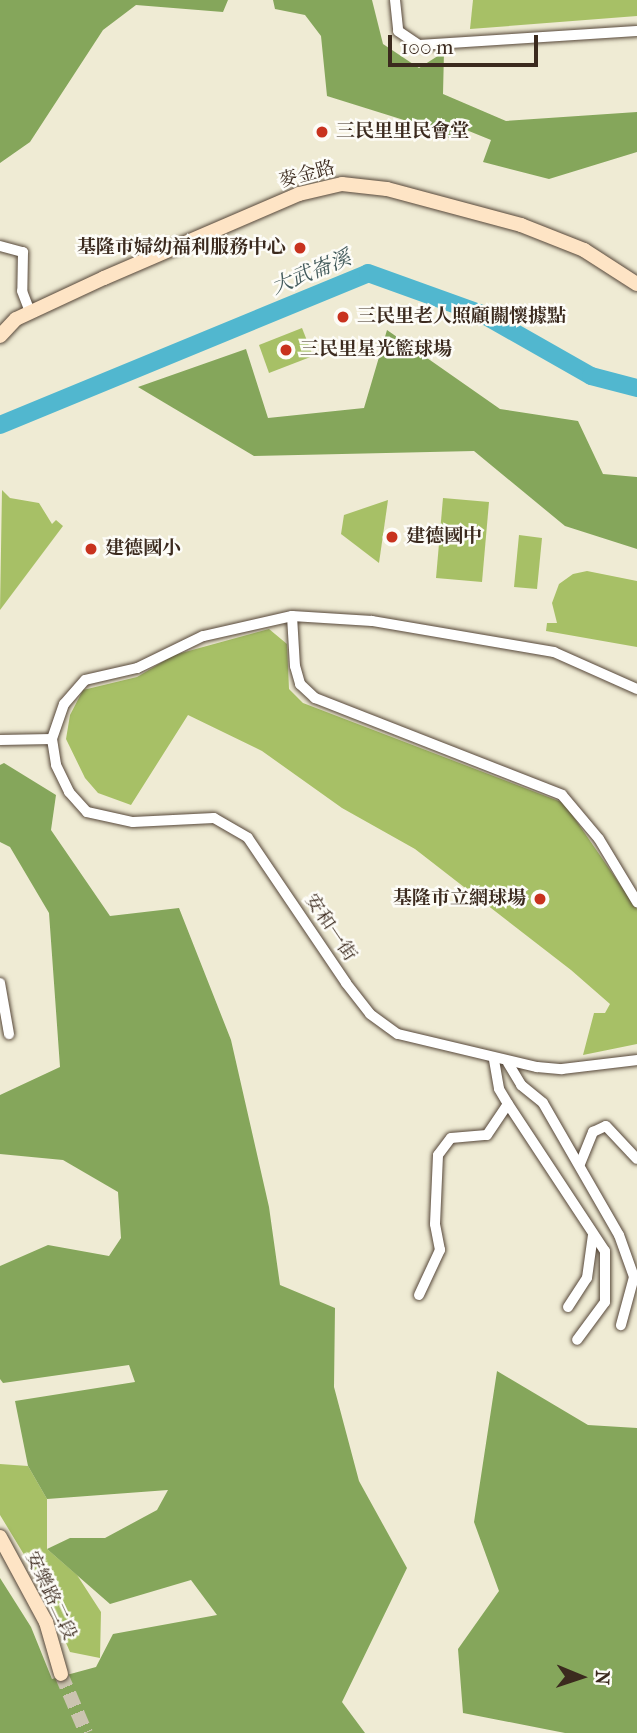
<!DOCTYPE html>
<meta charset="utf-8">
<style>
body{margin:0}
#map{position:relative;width:637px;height:1733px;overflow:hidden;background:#efebd4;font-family:"IM FELL French Canon","Noto Serif TC",serif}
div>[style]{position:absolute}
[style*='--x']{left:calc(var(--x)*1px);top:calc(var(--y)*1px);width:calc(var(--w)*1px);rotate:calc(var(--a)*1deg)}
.green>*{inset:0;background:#a7c066}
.forest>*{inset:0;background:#85a65b}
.river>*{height:18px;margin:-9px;padding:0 9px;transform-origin:9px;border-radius:9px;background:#51b7cf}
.secondary-tunnel>*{height:14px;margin-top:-7px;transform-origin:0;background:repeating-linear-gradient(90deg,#cbc4b0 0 14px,transparent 0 21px)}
.roads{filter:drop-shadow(0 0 2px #564739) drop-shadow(0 0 2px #564739)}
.street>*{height:10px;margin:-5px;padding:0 5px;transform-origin:5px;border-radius:5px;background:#fff}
.secondary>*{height:14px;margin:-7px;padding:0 7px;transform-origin:7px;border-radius:7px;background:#fee4c5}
.dots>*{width:19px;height:19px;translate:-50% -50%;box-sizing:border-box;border:4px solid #fdfcf7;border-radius:50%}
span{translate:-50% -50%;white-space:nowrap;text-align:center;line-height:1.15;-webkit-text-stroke:5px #fdfcf7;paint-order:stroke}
.poi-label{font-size:19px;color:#3b2a1e;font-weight:700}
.left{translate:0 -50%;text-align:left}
.right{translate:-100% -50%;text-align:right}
.street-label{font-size:19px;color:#3b2a1e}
.water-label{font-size:21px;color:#435b5c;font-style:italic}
.north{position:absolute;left:546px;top:1642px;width:70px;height:70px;-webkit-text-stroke:5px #fdfcf7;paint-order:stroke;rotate:92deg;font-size:19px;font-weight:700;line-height:28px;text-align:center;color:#3b2a1e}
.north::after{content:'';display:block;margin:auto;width:24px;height:32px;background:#3b2a1e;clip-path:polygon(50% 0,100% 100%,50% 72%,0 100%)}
.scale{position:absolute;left:388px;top:35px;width:150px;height:32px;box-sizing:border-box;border:4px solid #3b2a1e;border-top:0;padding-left:9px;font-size:21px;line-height:24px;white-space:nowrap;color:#3b2a1e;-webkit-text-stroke:5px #fdfcf7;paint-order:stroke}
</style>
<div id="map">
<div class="green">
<i style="clip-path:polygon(473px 0,637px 0,637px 16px,470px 29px)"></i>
<i style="clip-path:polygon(302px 328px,313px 356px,269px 373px,259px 345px)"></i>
<i style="clip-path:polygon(2px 490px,10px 498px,39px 503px,52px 524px,56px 520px,63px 526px,0 610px)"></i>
<i style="clip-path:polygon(443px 498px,489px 502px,482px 582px,436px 578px)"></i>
<i style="clip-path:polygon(388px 500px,379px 563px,341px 534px,344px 515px)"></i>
<i style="clip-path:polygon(519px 535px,542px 538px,537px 589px,514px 587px)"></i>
<i style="clip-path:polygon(587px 571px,637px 581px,637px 647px,546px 631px,547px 623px,557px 623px,552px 603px,559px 584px,573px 574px)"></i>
<i style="clip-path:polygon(269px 629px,287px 644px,289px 689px,303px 703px,564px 803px,637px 909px,637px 1044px,583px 1055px,594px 1013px,605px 1013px,610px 1004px,571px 970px,415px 849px,342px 808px,262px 751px,188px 715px,131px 805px,98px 793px,85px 778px,66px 739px,70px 715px,83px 690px,137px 677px,174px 655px)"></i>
<i style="clip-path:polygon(0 1464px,28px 1466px,47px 1499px,47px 1549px,77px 1575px,101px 1612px,100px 1658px,70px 1652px,37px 1576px,0 1515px)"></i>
</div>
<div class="forest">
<i style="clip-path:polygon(0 0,228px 0,223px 12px,136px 5px,103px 30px,30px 142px,0 163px)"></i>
<i style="clip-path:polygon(273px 0,372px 0,383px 44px,419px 68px,444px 52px,443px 94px,506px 121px,637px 112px,637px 152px,549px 179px,483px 162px,491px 140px,454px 125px,451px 139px,423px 126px,327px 96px,321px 36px,305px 15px,275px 9px)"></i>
<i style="clip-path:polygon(387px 330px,500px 409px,578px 421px,603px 474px,637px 477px,637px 549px,565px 526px,474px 451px,254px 456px,138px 387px,246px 349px,268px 418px,364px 408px)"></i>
<i style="clip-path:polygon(4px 763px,56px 795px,51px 830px,110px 916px,179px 908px,231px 1040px,269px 1207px,280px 1285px,335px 1308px,334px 1387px,359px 1481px,407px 1568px,342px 1702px,365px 1733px,0 1733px,0 1578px,31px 1627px,52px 1679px,96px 1667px,113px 1634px,217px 1615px,191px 1580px,110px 1604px,47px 1549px,70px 1538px,105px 1538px,157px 1510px,168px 1490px,47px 1499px,28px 1466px,15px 1401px,135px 1382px,129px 1365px,3px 1383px,0 1379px,0 1266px,48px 1245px,109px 1256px,121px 1238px,118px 1192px,63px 1160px,0 1154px,0 1095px,60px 1067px,49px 913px,10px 847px,0 842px,0 765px)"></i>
<i style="clip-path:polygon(497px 1371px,588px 1425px,637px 1428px,637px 1733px,565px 1733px,463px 1713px,458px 1649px,499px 1591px,474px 1522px)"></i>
</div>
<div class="river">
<i style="--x:0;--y:425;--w:398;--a:-22.4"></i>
<i style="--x:368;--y:273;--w:121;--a:19.8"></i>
<i style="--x:482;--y:314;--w:125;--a:29.6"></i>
<i style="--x:591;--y:376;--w:48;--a:14.6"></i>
</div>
<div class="secondary-tunnel">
<i style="--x:61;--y:1674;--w:64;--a:67"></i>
</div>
<div class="roads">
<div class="street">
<i style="--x:395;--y:0;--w:31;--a:84"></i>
<i style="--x:398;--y:31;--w:25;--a:34"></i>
<i style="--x:419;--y:45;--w:218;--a:-3.7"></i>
<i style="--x:0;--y:246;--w:24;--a:15"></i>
<i style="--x:23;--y:252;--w:39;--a:91"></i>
<i style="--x:22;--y:291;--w:22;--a:69"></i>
<i style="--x:292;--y:616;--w:50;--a:86.6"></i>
<i style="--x:295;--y:666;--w:19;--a:74"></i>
<i style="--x:300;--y:684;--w:21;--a:43"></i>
<i style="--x:315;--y:698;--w:265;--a:21.4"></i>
<i style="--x:562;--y:795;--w:57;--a:49.9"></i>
<i style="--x:599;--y:839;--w:74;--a:58.9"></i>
<i style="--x:637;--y:689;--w:91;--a:-156"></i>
<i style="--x:554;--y:652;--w:185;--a:-170.3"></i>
<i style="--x:372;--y:621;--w:80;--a:-176.4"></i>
<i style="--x:292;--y:616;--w:91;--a:167.3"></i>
<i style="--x:203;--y:636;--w:73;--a:154.1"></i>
<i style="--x:137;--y:668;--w:53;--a:167"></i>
<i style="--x:85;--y:680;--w:32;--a:131"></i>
<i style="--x:64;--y:704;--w:37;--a:109"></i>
<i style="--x:52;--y:739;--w:26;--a:81"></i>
<i style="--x:56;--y:765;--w:30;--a:64"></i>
<i style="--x:69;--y:792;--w:27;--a:48"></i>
<i style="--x:87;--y:812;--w:47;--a:12.3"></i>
<i style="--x:133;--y:822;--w:81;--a:-2.8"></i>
<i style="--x:214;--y:818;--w:39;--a:30"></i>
<i style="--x:248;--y:838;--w:175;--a:55.9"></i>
<i style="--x:346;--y:983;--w:39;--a:52"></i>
<i style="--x:370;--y:1014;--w:34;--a:36"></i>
<i style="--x:398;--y:1034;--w:143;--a:13.4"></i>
<i style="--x:537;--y:1067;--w:25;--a:5"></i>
<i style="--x:562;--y:1069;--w:76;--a:-6.8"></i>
<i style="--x:0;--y:740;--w:52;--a:-1.1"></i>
<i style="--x:0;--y:983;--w:52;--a:80"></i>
<i style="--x:494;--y:1060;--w:29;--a:80"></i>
<i style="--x:499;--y:1089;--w:17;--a:59"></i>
<i style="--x:508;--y:1104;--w:176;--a:56.6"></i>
<i style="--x:605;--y:1251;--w:51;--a:90"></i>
<i style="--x:605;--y:1302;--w:47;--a:126.4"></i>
<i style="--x:508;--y:1063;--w:26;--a:59"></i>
<i style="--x:521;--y:1085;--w:28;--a:39"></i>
<i style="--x:543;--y:1103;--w:152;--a:60.1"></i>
<i style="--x:619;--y:1235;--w:45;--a:70.3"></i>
<i style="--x:634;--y:1277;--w:50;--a:105.2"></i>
<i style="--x:580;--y:1164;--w:35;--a:-68"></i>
<i style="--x:593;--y:1132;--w:14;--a:-25"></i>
<i style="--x:606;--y:1126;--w:45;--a:46.8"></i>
<i style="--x:419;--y:1295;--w:50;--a:-65"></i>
<i style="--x:440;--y:1250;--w:26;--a:-101"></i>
<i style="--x:435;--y:1224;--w:69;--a:-87.5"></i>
<i style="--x:438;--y:1155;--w:21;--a:-53"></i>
<i style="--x:451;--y:1138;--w:36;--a:-5"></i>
<i style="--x:487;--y:1135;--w:37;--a:-56"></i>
<i style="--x:568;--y:1307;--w:35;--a:-57"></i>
<i style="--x:587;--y:1278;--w:43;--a:-82.1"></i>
</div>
<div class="secondary">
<i style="--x:0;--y:336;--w:23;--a:-47"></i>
<i style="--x:16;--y:319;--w:97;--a:-25"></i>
<i style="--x:104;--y:278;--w:212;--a:-23.3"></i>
<i style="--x:299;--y:194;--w:44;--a:-13.1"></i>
<i style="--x:342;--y:184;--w:45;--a:6.3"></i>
<i style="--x:387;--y:189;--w:139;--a:15"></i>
<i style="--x:521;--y:225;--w:68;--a:21.6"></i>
<i style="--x:584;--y:250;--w:63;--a:32.7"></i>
<i style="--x:0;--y:1537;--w:97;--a:61.6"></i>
<i style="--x:46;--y:1622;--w:54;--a:73.9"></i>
</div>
</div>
<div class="dots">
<i style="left:322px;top:132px;background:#c8321e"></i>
<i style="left:300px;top:248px;background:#c8321e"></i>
<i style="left:343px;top:317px;background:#c8321e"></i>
<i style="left:286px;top:350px;background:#c8321e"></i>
<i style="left:392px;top:537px;background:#c8321e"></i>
<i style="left:91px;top:549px;background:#c8321e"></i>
<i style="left:540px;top:899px;background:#c8321e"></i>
</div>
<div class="poi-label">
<span class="left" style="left:336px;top:132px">三民里里民會堂</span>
<span class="right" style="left:286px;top:248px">基隆市婦幼福利服務中心</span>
<span class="left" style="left:357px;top:317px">三民里老人照顧關懷據點</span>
<span class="left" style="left:300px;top:350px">三民里星光籃球場</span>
<span class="left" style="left:406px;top:537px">建德國中</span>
<span class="left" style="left:105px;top:549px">建德國小</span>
<span class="right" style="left:526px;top:899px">基隆市立網球場</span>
</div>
<div class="street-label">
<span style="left:307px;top:175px;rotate:-15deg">麥金路</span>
<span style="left:330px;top:928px;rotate:56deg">安和一街</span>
<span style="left:50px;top:1596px;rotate:65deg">安樂路二段</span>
</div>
<div class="water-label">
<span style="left:311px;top:272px;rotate:-22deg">大武崙溪</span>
</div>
<div class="north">N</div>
<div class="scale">100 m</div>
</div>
